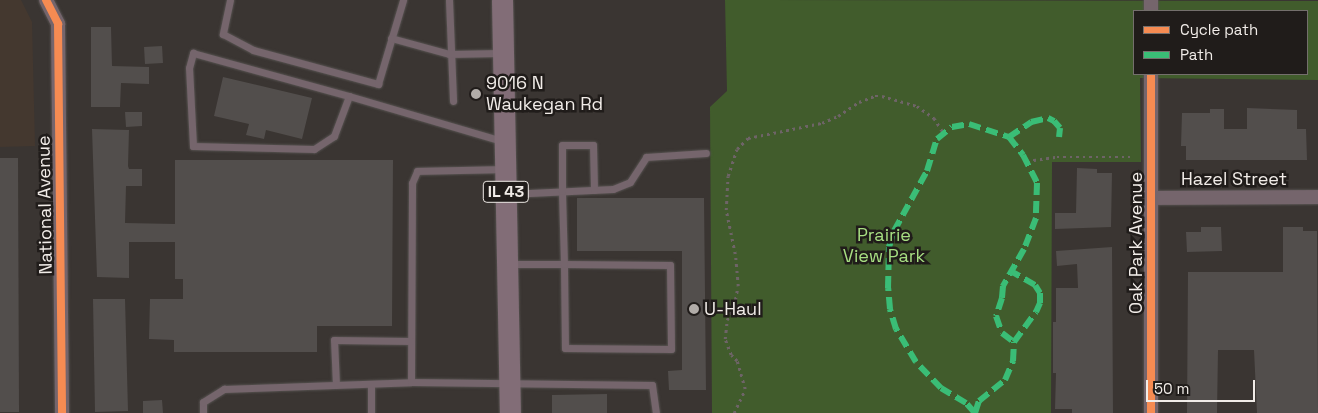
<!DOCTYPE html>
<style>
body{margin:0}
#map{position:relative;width:1318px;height:413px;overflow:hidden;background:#3a3532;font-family:"Space Grotesk",sans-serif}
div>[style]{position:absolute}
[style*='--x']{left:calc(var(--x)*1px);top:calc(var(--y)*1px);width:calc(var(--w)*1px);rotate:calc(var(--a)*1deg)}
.built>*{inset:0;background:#44382f}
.green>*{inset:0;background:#415c2c}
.building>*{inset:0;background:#524e4c}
.path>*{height:2.5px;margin-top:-1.25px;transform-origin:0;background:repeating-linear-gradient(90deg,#6e6467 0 2.5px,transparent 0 6.5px)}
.roads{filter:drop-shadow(0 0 1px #565250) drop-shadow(0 0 1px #565250)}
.lane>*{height:7px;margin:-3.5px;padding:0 3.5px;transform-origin:3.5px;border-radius:3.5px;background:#75656c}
.street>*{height:14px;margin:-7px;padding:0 7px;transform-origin:7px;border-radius:7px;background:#75656c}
.primary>*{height:21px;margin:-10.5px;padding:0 10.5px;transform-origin:10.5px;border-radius:10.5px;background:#826d77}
.quiet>*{height:6px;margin-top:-3px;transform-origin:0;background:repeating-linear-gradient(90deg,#3abd76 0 12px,transparent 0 18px)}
.cycleway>*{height:8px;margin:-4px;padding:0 4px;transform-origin:4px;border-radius:4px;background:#f68b52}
.dots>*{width:14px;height:14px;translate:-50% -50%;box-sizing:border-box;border:2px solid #201c1a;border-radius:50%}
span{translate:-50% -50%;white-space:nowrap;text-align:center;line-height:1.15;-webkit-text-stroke:5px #201c1a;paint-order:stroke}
.shield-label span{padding:1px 4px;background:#201c1a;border:1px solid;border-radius:4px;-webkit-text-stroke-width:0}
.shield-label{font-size:16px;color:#f1ece8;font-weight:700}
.poi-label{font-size:18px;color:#f1ece8}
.left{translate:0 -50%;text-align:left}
.street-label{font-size:18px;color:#f1ece8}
.park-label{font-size:18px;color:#a7de82}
.legend{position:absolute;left:1133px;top:10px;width:175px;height:65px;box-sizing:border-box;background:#201c1a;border:1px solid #746f6c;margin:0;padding:6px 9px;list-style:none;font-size:15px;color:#f1ece8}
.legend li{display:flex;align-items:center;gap:10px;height:25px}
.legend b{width:25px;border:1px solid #746f6c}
.scale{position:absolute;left:1146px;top:380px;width:109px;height:22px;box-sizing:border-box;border:2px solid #f1ece8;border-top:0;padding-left:6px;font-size:15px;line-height:18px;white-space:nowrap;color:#f1ece8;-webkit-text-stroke:4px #201c1a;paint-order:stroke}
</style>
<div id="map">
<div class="built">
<i style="clip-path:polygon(0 0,21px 0,32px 22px,35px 146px,0 147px)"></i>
</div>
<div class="green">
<i style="clip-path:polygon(evenodd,725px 0,1318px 1px,1318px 80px,1140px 78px,1141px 162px,1052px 162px,1051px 413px,712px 413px,710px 107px,727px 91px,725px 0,1134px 11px,1307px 11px,1307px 74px,1134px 74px,1134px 11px)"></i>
</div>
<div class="building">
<i style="clip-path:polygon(91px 27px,111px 27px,112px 66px,149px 67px,149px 84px,121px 83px,120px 107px,91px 107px)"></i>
<i style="clip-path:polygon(162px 46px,163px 63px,145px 64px,144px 47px)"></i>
<i style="clip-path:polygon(223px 77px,312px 98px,302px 139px,266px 130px,264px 139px,246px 135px,249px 124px,214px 116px)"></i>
<i style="clip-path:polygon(1247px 108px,1297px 110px,1297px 129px,1306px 129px,1307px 160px,1186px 160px,1186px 146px,1181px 146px,1182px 113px,1210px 113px,1210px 109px,1224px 109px,1224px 129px,1247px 129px)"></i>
<i style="clip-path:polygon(125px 112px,142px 112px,142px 126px,126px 127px)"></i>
<i style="clip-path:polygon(92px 129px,129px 130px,128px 166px,129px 169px,142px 169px,142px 186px,126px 186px,125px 223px,175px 224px,175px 160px,393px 160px,392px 326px,317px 326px,317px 352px,174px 352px,174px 340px,149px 339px,150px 299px,183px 299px,183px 279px,175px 279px,175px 242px,129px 242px,129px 278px,97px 277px)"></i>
<i style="clip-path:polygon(0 158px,18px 158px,19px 412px,0 412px)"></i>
<i style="clip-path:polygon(1077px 168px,1097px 169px,1097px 173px,1112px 173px,1111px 227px,1055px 229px,1055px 213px,1076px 213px)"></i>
<i style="clip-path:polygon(577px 198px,704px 198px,706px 390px,669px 390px,668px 371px,682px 370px,682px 251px,577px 251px)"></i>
<i style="clip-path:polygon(1201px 227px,1221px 227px,1222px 251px,1187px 252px,1186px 232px,1201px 232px)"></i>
<i style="clip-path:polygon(1283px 227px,1303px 227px,1303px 231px,1317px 231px,1318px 413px,1257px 413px,1254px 350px,1218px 350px,1217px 413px,1187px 413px,1188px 272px,1283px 272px)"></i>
<i style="clip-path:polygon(1112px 247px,1113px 413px,1072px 413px,1072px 409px,1055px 409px,1056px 373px,1053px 373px,1053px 322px,1056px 322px,1056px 288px,1078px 288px,1077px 264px,1057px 266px,1056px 251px)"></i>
<i style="clip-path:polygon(93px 299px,125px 299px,128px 411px,95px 412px)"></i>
<i style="clip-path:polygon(607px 394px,607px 413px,552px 413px,552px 395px)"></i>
<i style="clip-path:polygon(162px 400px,163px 413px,143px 413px,143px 401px)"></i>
</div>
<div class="path">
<i style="--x:1027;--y:161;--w:30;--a:-8"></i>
<i style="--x:1057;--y:157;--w:73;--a:0"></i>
<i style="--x:734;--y:413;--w:26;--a:-65"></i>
<i style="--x:745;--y:389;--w:29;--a:-106"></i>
<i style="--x:737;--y:361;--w:8;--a:-135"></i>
<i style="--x:731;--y:355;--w:17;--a:-111"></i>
<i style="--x:725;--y:339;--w:19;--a:-84"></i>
<i style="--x:727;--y:320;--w:16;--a:-63"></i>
<i style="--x:734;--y:306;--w:20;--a:-79"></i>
<i style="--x:738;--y:286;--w:32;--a:-95"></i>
<i style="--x:735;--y:254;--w:45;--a:-101.6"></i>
<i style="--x:726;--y:210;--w:34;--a:-87"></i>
<i style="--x:728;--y:176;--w:28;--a:-72"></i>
<i style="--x:737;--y:149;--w:16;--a:-45"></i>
<i style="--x:748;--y:138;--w:76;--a:-11.5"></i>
<i style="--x:822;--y:123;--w:17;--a:-24"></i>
<i style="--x:838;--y:116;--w:25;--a:-34"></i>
<i style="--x:859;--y:102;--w:17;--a:-21"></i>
<i style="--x:875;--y:96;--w:7;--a:0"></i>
<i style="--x:882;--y:96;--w:36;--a:16"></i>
<i style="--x:917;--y:106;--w:21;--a:35"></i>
<i style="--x:934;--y:118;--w:17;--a:57"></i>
</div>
<div class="roads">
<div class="lane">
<i style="--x:230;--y:0;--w:35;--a:102"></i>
<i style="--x:223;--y:34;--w:34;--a:28"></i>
<i style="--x:253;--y:50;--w:130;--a:15.2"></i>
<i style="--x:378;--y:84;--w:88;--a:-73.4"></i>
<i style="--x:449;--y:0;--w:101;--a:87.7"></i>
<i style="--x:391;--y:38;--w:60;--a:15.4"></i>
<i style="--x:449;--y:54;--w:52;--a:-1.1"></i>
<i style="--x:349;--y:96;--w:43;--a:110.6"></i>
<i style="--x:334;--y:136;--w:24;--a:147"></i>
<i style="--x:314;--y:149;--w:121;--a:-178.6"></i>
<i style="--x:193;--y:146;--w:78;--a:-92.9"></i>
<i style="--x:189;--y:68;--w:16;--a:-75"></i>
<i style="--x:193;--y:53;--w:162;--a:15.4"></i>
<i style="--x:349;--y:96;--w:159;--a:16.4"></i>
<i style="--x:509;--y:194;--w:104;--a:-2.8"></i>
<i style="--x:613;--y:189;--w:18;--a:-22"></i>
<i style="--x:630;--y:182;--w:30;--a:-57"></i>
<i style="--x:646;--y:157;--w:60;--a:-3.8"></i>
<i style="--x:509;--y:264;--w:55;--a:0"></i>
<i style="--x:564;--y:264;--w:106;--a:0.5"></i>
<i style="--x:670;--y:265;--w:84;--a:89.3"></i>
<i style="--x:671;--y:349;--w:106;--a:-179.5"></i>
<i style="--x:565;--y:348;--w:84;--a:-90.7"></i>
<i style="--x:564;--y:264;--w:73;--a:-91.6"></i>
<i style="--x:562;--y:191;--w:46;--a:-90"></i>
<i style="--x:562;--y:145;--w:31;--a:0"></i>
<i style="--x:593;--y:145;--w:45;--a:88.7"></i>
<i style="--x:411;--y:382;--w:199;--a:-89.7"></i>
<i style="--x:412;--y:183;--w:13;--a:-67"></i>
<i style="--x:417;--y:171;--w:87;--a:-1.3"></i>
<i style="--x:371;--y:384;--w:29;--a:90"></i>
<i style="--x:336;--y:385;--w:45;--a:-92.5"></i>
<i style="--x:334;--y:340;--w:77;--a:0.7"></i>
<i style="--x:203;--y:413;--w:11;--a:-90"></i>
<i style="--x:203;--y:402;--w:25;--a:-32"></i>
<i style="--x:224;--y:389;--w:187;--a:-2.1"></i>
<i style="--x:411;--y:382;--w:241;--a:0.7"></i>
<i style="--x:652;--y:385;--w:28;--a:82"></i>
</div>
<div class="street">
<i style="--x:46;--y:0;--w:27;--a:63"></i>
<i style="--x:58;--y:24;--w:389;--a:89.4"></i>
<i style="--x:1151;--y:11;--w:11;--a:-90"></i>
<i style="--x:1151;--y:74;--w:339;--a:90"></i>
<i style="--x:1150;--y:198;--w:168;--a:-0.3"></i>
</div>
<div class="primary">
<i style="--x:502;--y:0;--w:413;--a:88.9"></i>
</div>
</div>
<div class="quiet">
<i style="--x:1009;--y:137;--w:27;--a:-34"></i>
<i style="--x:1031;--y:122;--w:17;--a:-13"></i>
<i style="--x:1048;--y:118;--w:7;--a:27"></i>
<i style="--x:1054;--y:121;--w:9;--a:49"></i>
<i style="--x:1060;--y:128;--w:9;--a:96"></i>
<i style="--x:975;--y:413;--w:13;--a:-132"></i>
<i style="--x:966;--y:403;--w:29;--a:-149"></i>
<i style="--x:941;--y:388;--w:36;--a:-134"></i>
<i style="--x:916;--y:362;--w:39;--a:-121"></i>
<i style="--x:896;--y:329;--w:21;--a:-107"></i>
<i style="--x:890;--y:309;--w:21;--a:-95"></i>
<i style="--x:888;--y:288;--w:41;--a:-88.6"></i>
<i style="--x:889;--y:247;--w:17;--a:-73"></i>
<i style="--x:894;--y:231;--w:68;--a:-61.2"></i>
<i style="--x:927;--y:171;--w:34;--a:-73"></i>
<i style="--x:937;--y:139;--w:19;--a:-39"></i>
<i style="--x:952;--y:127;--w:17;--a:-10"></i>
<i style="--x:969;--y:124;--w:42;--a:18"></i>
<i style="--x:1009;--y:137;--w:23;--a:52"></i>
<i style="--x:1023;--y:155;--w:31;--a:63"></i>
<i style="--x:1037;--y:183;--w:35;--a:92"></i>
<i style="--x:1036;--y:218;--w:33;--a:111"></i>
<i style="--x:1024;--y:249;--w:43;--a:119.6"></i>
<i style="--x:1003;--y:286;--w:12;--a:95"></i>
<i style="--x:1002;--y:298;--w:19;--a:108"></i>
<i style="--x:996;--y:316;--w:18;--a:71"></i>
<i style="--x:1002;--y:333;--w:15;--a:37"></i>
<i style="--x:975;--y:413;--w:13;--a:-72"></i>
<i style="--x:979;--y:401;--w:33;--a:-39"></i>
<i style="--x:1005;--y:380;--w:21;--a:-67"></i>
<i style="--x:1013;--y:361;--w:19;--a:-87"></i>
<i style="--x:1014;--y:342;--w:37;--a:-54"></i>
<i style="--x:1036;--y:312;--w:10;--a:-66"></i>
<i style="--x:1040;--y:303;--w:10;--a:-90"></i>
<i style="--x:1040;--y:293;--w:9;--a:-122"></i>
<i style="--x:1035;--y:285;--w:28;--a:-150"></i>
</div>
<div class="cycleway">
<i style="--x:46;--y:0;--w:27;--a:63"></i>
<i style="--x:58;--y:24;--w:389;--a:89.4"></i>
<i style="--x:1151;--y:74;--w:339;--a:90"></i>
</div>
<div class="dots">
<i style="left:476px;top:94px;background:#b1aca8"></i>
<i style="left:694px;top:309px;background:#b1aca8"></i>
</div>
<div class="shield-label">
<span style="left:506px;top:192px">IL 43</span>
</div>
<div class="poi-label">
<span class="left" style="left:486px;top:94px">9016 N<br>Waukegan Rd</span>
<span class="left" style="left:704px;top:309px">U-Haul</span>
</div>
<div class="street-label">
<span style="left:1234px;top:179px">Hazel Street</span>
<span style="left:45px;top:205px;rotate:-91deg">National Avenue</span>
<span style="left:1136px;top:243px;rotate:-90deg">Oak Park Avenue</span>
</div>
<div class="park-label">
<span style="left:884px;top:246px">Prairie<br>View Park</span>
</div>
<ul class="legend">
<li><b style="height:6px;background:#f68b52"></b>Cycle path</li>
<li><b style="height:6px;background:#3abd76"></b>Path</li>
</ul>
<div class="scale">50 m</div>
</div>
